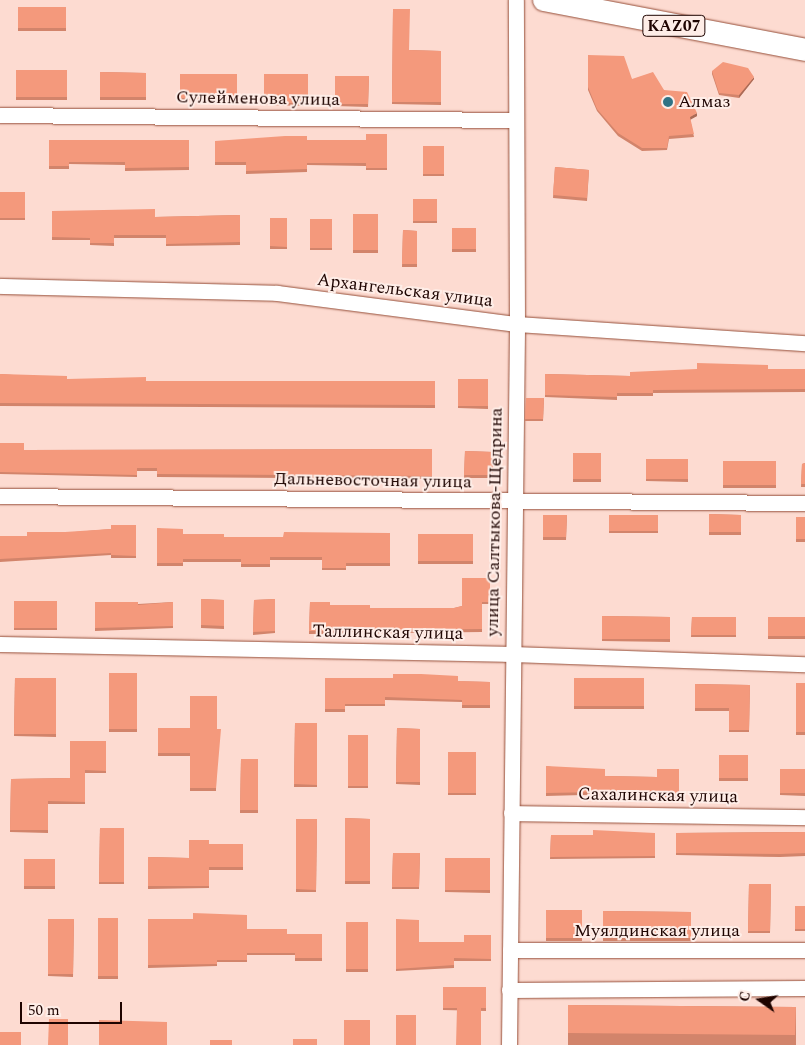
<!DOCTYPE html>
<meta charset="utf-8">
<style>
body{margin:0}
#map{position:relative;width:805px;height:1045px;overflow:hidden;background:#fddbd1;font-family:Spectral,serif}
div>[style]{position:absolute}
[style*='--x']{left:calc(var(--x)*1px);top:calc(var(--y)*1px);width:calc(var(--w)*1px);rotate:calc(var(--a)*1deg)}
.roads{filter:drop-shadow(0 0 1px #964f39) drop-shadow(0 0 1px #964f39)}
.minor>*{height:15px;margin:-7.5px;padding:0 7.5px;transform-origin:7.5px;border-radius:7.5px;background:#fff}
.highway>*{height:22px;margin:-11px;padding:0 11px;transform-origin:11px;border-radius:11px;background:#fff}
.wall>*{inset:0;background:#d2846b}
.shaded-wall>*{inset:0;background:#ab6b57}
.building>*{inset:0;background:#f4997c}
.dots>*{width:14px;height:14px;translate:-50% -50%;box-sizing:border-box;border:2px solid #feede7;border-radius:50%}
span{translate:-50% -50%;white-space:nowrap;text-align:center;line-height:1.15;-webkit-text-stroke:4px #feede7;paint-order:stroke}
.shield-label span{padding:1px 4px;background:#feede7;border:1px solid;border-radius:4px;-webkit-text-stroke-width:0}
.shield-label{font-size:16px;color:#1e0400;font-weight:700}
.street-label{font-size:18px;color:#1e0400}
.poi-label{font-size:18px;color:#1e0400}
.left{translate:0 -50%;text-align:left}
.north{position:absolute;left:735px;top:975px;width:50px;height:50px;-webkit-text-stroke:4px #feede7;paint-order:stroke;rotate:283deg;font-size:14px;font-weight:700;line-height:20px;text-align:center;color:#1e0400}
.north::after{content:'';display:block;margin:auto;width:18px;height:22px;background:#1e0400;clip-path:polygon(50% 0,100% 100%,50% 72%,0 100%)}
.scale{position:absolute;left:20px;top:1002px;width:102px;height:22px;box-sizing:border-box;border:2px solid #1e0400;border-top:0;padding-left:6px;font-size:15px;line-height:18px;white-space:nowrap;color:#1e0400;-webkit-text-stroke:4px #feede7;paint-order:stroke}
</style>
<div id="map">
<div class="roads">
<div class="minor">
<i style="--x:0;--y:115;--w:515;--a:0.56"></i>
<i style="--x:0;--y:286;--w:277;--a:1.4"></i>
<i style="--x:277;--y:293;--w:242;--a:7.4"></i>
<i style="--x:517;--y:324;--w:289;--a:3.8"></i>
<i style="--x:0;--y:496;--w:805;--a:0.5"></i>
<i style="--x:0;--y:644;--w:512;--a:1.12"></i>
<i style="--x:512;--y:654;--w:293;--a:2"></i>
<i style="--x:511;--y:813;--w:294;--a:0.8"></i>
<i style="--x:510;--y:950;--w:295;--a:0"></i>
<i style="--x:509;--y:990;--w:296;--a:-0.4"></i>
<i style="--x:509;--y:1045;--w:721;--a:-89.36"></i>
<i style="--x:517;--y:324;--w:324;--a:-90.2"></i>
</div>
<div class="highway">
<i style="--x:544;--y:0;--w:266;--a:10.8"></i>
</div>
</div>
<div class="wall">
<i style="clip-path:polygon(18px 7px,66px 7px,66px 31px,18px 31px)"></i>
<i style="clip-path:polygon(393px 9px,409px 50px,441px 51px,441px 105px,392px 104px)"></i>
<i style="clip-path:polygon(588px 55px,632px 79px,664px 90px,697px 116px,690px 119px,694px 137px,669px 139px,667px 150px,642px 151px,618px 136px,597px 111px,588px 90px)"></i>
<i style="clip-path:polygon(16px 70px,67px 70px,67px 100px,16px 100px)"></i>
<i style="clip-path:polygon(712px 71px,754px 79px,739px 98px,719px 95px,712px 74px)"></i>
<i style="clip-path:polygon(100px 72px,146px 73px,146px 100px,100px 100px)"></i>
<i style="clip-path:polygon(180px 74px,237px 74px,237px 101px,180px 100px)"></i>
<i style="clip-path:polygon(264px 74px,308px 74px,308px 106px,264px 105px)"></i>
<i style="clip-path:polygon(335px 76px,369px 76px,368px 107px,335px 106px)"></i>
<i style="clip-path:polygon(387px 134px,387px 170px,366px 170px,366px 166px,307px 165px,307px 172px,246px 174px,246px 165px,215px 165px,215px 141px,366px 140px)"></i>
<i style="clip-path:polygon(49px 140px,189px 140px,189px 170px,125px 171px,125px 165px,69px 164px,69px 169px,49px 169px)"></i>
<i style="clip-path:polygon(423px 146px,444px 146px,444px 176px,423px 176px)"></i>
<i style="clip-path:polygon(555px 167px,589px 170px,587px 201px,553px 198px)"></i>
<i style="clip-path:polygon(0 192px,25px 192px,25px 220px,0 220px)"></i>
<i style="clip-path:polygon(413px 199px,437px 199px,437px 223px,413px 223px)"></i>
<i style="clip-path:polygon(52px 211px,155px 217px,240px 215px,240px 245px,166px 246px,166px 238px,114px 238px,114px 246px,90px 245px,90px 240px,52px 240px)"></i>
<i style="clip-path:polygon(353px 214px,378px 214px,378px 253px,353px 253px)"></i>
<i style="clip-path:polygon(270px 218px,287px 218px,287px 249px,270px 249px)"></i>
<i style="clip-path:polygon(310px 219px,332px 219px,332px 250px,310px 250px)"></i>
<i style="clip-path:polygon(452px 228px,476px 228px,476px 252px,452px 252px)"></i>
<i style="clip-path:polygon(403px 230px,417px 231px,417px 267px,402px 267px)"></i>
<i style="clip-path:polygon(768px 369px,805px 369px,805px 392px,653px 393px,653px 396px,617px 396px,617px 400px,545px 397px,545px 374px,630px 376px)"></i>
<i style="clip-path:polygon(0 374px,67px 379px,146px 381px,435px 381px,435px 408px,0 406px)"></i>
<i style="clip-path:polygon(458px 379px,488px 379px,488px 409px,458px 408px)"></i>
<i style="clip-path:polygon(526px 398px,544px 398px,543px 421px,525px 421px)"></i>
<i style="clip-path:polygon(0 443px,24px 450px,432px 449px,432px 479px,157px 477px,157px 471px,137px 471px,137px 477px,0 474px)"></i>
<i style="clip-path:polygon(465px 451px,493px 452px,493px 478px,464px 478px)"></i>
<i style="clip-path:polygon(573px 453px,601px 453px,601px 482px,573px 482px)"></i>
<i style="clip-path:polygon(646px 459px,688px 459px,688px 482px,646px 481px)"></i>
<i style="clip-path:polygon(723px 461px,776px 461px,776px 488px,723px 488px)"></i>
<i style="clip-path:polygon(805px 463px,805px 487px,801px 487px,802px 464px)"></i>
<i style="clip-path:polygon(709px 514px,741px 515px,741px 535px,709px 535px)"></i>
<i style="clip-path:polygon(543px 515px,567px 515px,566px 540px,543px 540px)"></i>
<i style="clip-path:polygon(609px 515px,658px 515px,658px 533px,609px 533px)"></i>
<i style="clip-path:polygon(796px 517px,805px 517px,805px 542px,796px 542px)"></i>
<i style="clip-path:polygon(136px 525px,136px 558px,111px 558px,111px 555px,0 562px,0 536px,27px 536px,111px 529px)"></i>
<i style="clip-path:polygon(157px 528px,183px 534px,224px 537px,283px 537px,390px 533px,390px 566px,346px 566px,346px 570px,322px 570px,322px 560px,270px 560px,270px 567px,241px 567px,241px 562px,183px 562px,183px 566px,157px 566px)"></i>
<i style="clip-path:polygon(418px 534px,473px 534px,473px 564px,418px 564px)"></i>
<i style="clip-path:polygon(490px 578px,490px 604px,482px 604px,482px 632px,309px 634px,310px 602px,330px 605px,370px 608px,454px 608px,462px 606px)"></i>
<i style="clip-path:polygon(201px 599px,224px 600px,224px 629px,201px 628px)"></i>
<i style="clip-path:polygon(275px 599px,275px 633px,253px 635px,254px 600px)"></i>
<i style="clip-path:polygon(14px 601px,57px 601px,57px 630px,14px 630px)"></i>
<i style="clip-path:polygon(95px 602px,138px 604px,173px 602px,173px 628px,95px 631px)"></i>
<i style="clip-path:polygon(602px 616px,670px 617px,670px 642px,602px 641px)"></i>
<i style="clip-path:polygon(692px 617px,736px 617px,736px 637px,691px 637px)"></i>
<i style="clip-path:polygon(768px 617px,805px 617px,805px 639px,768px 639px)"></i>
<i style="clip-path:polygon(109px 673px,137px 673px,137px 732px,109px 732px)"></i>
<i style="clip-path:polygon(15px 678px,56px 678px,56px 737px,14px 736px)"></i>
<i style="clip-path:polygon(325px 678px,490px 682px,490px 708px,462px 708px,462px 702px,385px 700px,385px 706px,345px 706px,345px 712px,325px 712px)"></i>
<i style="clip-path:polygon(574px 678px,644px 678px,644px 709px,574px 709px)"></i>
<i style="clip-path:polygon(796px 683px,805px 683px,805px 735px,796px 735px)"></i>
<i style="clip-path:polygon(695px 684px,750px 685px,749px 732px,729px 732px,729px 711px,695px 711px)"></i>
<i style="clip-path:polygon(295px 723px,317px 723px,317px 787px,294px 787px)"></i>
<i style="clip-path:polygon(158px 728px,217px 729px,216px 791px,190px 791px,190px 756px,158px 756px)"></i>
<i style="clip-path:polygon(397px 728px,420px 729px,420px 785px,396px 784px)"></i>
<i style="clip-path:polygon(348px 735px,368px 735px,368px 788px,348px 788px)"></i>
<i style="clip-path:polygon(106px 741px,106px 773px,85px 773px,85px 804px,48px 804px,48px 833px,10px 832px,11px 779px,70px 778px)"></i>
<i style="clip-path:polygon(448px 752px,476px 752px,476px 795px,448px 795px)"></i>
<i style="clip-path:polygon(719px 755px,748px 755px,748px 781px,719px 781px)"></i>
<i style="clip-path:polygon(241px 759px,258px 759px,258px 813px,240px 813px)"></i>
<i style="clip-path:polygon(546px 766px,605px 776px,657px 777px,679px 769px,679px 799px,656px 799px,656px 793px,546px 796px)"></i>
<i style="clip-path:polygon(780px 769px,805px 769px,805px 796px,780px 795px)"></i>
<i style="clip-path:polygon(345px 818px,370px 819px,370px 884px,345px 884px)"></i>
<i style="clip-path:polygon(296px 819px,317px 819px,316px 892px,296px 892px)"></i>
<i style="clip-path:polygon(100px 828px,124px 828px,124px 884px,99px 884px)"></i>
<i style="clip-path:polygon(805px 832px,805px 856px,780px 857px,676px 855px,676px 833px)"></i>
<i style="clip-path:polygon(655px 833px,655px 858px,550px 859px,551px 835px,593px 835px)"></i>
<i style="clip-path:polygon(209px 844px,243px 844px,243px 870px,209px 870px,209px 888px,148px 889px,148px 857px,189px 858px)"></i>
<i style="clip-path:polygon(393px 853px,420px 853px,419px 889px,392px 889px)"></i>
<i style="clip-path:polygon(445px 858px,490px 858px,490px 893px,445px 892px)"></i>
<i style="clip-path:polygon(24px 859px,55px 859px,55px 889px,24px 889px)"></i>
<i style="clip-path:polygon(749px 884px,771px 884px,770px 933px,748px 933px)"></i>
<i style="clip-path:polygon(795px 906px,805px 906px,805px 931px,795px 931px)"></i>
<i style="clip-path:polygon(546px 910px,582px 910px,582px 941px,546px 941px)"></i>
<i style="clip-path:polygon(603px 911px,691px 912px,691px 941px,603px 941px)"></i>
<i style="clip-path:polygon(98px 918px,118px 918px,118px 979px,98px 979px)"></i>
<i style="clip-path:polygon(48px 919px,74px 919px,73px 977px,48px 976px)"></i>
<i style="clip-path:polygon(148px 919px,247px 929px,287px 934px,322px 934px,322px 961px,295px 961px,295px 955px,247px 955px,247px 962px,217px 962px,217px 966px,148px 968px)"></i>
<i style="clip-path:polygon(396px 919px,419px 942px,464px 942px,491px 935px,491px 961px,454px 961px,454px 968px,396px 971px)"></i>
<i style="clip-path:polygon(346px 922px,368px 922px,368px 972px,346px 972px)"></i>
<i style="clip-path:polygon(443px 987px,486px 987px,486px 1011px,443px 1010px)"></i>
<i style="clip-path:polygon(568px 1005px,796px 1007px,796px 1045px,568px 1045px)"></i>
</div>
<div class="shaded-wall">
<i style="clip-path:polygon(754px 77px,754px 79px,739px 98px,739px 95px)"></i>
<i style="clip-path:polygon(697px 113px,697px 116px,690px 120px,690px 117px)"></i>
</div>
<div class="building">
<i style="clip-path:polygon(18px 7px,66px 7px,66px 28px,18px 28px)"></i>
<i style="clip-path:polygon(393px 9px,410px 9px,409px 50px,441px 51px,441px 102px,392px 102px)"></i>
<i style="clip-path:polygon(588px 55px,624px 56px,632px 79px,653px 72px,664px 90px,687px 92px,697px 113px,690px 117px,694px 134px,669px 136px,667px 148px,642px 148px,618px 133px,597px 109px,588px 87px)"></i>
<i style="clip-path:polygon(723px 62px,748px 68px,754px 77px,739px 95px,719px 93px,712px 71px)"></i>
<i style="clip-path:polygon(16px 70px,67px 70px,67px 97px,16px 97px)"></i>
<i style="clip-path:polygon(100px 72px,146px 73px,146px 97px,100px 97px)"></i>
<i style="clip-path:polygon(180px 74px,237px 74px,237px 98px,180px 98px)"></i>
<i style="clip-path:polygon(264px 74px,308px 74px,308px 103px,264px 103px)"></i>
<i style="clip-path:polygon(335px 76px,369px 76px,368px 104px,335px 104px)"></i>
<i style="clip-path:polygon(366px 134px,387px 134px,387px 168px,366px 168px,366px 163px,307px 163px,307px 169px,246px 171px,246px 162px,215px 162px,215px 141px,285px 136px,307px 136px,307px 140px,366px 140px)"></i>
<i style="clip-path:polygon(49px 140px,189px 140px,189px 167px,125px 168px,125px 162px,69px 162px,69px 166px,49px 166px)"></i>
<i style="clip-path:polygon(423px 146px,444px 146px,444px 174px,423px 174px)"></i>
<i style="clip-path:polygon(555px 167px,589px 170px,587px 198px,553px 195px)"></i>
<i style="clip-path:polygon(0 192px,25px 192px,25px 218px,0 218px)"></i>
<i style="clip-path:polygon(413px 199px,437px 199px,437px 221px,413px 221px)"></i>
<i style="clip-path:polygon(155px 209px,155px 217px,240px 215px,240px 242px,166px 244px,166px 235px,114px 235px,114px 243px,90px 243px,90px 238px,52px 237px,52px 211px)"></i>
<i style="clip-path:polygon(353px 214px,378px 214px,378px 250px,353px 250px)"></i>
<i style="clip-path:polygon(270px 218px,287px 218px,287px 247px,270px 246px)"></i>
<i style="clip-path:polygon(310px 219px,332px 219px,332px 248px,310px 248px)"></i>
<i style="clip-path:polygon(452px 228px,476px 228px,476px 249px,452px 249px)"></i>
<i style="clip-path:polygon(403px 230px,417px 231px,417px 264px,402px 264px)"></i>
<i style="clip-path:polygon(697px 363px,768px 365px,768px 369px,805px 369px,805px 389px,653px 390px,653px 393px,617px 393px,617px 397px,545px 395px,545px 374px,630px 376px,630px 372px,697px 369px)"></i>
<i style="clip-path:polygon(0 374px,67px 376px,67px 379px,146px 377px,146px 381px,435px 381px,435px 405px,0 403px)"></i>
<i style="clip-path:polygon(458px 379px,488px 379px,488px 406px,458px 406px)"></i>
<i style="clip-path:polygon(526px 398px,544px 398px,543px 419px,525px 419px)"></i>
<i style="clip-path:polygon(0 443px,24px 443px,24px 450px,432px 449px,432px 476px,157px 474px,157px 468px,137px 468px,137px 475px,0 472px)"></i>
<i style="clip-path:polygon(465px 451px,493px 452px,493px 475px,464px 475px)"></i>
<i style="clip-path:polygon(573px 453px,601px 453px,601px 479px,573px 479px)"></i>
<i style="clip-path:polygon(646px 459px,688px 459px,688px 479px,646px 479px)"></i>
<i style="clip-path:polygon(723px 461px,776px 461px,776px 485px,723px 485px)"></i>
<i style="clip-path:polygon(805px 463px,805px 484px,801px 484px,802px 464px)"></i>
<i style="clip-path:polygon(709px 514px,741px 515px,741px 532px,709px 532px)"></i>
<i style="clip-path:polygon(543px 515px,567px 515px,566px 537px,543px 537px)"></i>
<i style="clip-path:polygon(609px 515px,658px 515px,658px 531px,609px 531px)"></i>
<i style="clip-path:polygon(796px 517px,805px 517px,805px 539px,796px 539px)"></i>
<i style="clip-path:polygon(111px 525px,136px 525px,136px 556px,111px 555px,111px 553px,0 559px,0 536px,27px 536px,27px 532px,65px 532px,111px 529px)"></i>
<i style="clip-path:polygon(157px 528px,183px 529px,183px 534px,224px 534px,224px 537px,283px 537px,284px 532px,390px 533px,390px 563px,346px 563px,346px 568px,322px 568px,322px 557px,270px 557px,270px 564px,241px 564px,241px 559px,183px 559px,183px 563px,157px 563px)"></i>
<i style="clip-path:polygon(418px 534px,473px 534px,473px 561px,418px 561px)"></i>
<i style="clip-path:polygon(462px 578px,490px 578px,490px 602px,482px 602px,482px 629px,309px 631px,310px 602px,330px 602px,330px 605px,370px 605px,370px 608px,454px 608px,462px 606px)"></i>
<i style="clip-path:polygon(201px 599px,224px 600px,224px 626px,201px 625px)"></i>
<i style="clip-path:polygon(275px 599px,275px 631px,253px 632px,254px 600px)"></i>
<i style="clip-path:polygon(14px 601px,57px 601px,57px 628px,14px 628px)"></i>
<i style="clip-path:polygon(95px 602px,138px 602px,138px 605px,173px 602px,173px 626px,95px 628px)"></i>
<i style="clip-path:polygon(602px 616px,670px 617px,670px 639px,602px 639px)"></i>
<i style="clip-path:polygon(692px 617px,736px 617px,736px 635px,691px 635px)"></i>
<i style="clip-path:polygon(768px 617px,805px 617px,805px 636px,768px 636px)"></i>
<i style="clip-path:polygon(109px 673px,137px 673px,137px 729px,109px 729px)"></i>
<i style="clip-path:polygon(393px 674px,421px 674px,458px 676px,458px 681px,490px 682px,490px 705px,462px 705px,462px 700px,385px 697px,385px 704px,345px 704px,345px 709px,325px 709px,325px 678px,393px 678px)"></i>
<i style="clip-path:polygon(15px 678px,56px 678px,56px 734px,14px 734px)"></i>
<i style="clip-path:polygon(574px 678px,644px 678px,644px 706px,574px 706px)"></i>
<i style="clip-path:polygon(796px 683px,805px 683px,805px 732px,796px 732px)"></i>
<i style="clip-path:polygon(695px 684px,750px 685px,749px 730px,729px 730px,729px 708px,695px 708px)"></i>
<i style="clip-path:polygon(190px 696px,217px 696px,217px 729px,221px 729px,216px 788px,190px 788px,190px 753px,158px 753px,158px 728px,190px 728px)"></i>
<i style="clip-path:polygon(295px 723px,317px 723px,317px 785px,294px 784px)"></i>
<i style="clip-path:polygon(397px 728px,420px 729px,420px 782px,396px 782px)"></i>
<i style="clip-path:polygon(348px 735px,368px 735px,368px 786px,348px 786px)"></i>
<i style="clip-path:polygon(70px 741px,106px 741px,106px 771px,85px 770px,85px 802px,48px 801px,48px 830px,10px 830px,11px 779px,70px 778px)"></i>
<i style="clip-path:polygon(448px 752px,476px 752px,476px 793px,448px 793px)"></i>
<i style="clip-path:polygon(719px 755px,748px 755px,748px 778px,719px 778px)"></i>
<i style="clip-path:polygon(241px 759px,258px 759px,258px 810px,240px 810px)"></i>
<i style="clip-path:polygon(546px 766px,605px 769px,605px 776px,657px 777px,657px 769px,679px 769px,679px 797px,656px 796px,656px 791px,546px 793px)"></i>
<i style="clip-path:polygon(780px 769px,805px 769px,805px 793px,780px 793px)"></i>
<i style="clip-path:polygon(345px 818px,370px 819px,370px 881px,345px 881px)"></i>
<i style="clip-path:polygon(296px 819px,317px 819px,316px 890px,296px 889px)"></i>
<i style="clip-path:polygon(100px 828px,124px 828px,124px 882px,99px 882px)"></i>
<i style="clip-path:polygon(593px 830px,655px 833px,655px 856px,550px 857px,551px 835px,593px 835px)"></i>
<i style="clip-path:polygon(805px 832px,805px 853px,780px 854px,676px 853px,676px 833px)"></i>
<i style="clip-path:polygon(189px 840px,209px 840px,209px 844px,243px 844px,243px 867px,209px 867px,209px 886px,148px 886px,148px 857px,189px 858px)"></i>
<i style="clip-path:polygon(393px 853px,420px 853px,419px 887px,392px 887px)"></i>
<i style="clip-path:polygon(445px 858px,490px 858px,490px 890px,445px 890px)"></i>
<i style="clip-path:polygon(24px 859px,55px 859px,55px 886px,24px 886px)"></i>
<i style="clip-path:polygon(749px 884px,771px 884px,770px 931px,748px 931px)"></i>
<i style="clip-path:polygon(795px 906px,805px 906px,805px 929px,795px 929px)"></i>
<i style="clip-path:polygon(546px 910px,582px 910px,582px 938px,546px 938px)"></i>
<i style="clip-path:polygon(603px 911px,691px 912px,691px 938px,603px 938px)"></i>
<i style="clip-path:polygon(193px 913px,247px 915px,247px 929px,287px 929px,287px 934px,322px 934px,322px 958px,295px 958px,295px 953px,247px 953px,247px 960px,217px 960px,217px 964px,148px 965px,148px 919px,193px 919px)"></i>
<i style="clip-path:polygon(98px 918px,118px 918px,118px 976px,98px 976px)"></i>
<i style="clip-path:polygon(48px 919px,74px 919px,73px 974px,48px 974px)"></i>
<i style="clip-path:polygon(396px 919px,419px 920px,419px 942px,464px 942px,464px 935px,491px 935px,491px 959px,454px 958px,454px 965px,396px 969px)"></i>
<i style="clip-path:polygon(346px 922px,368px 922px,368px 969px,346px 969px)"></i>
<i style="clip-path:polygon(443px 987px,486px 987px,486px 1008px,481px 1008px,481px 1045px,456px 1045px,457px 1008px,443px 1008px)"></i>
<i style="clip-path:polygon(568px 1005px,796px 1007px,795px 1035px,568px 1033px)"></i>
<i style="clip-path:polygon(396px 1015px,416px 1015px,416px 1045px,396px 1045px)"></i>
<i style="clip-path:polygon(49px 1019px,68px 1019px,68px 1045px,48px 1045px)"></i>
<i style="clip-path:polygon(99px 1020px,167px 1022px,167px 1045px,99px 1045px)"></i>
<i style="clip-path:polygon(344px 1020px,370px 1020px,370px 1045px,344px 1045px)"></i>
<i style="clip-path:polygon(0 1032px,21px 1032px,21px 1045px,0 1045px)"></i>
<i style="clip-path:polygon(293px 1039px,317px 1039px,317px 1045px,293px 1045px)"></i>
<i style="clip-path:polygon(210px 1040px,232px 1040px,232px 1045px,210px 1045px)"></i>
</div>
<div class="dots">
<i style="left:668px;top:102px;background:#317385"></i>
</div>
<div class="shield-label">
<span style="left:674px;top:26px">KAZ07</span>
</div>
<div class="street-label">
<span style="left:258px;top:99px;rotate:1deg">Сулейменова улица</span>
<span style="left:405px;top:291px;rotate:7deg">Архангельская улица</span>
<span style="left:373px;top:481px;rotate:1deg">Дальневосточная улица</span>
<span style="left:495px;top:522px;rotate:-89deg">улица Салтыкова-Щедрина</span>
<span style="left:388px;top:633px;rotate:1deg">Таллинская улица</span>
<span style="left:658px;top:796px;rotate:1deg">Сахалинская улица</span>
<span style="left:657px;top:931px">Муялдинская улица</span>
</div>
<div class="poi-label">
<span class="left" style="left:678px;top:102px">Алмаз</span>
</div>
<div class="north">С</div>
<div class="scale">50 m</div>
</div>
